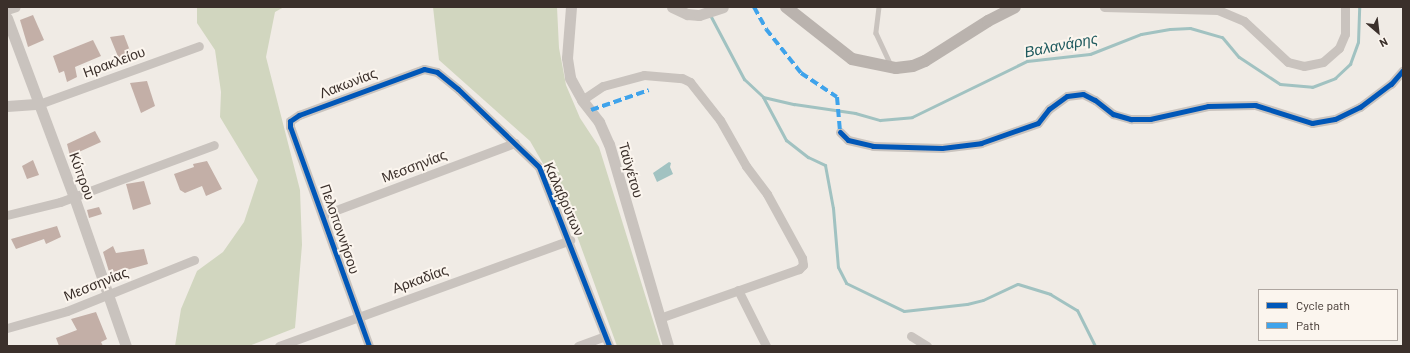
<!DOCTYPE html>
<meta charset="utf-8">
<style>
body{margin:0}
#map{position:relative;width:1410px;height:353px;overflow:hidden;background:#f0ebe5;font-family:Barlow,sans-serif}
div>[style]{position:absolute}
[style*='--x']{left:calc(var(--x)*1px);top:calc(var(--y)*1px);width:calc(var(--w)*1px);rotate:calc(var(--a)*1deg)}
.green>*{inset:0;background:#d1d6bf}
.water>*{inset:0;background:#a1c2c1}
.stream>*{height:3px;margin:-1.5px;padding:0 1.5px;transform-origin:1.5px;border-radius:1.5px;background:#a1c2c1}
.building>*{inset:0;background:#c3afa7}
.service>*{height:4.5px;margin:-2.25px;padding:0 2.25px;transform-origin:2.25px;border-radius:2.25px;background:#c9c3be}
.minor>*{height:9px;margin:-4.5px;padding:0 4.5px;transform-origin:4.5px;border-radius:4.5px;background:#c9c3be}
.tertiary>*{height:11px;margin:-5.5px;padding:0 5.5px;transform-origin:5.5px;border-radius:5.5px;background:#c9c3be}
.secondary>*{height:12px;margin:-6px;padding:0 6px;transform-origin:6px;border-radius:6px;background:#bab3ae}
.quiet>*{height:4px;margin-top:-2px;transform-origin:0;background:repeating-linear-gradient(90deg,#3fa3eb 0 8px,transparent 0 12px)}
.cycleway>*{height:5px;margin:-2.5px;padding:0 2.5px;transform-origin:2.5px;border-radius:2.5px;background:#0057b8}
span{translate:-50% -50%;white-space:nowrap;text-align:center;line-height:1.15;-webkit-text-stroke:4px #fbf5ee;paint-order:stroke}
.street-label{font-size:14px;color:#3b302b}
.water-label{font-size:15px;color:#1f5a5e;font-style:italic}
.frame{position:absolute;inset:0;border:8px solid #3b302b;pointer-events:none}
.legend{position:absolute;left:1258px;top:289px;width:140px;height:52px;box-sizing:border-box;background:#fbf5ee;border:1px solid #aea6a0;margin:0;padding:5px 7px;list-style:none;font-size:12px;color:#3b302b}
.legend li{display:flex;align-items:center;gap:8px;height:20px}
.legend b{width:20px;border:1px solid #aea6a0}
.north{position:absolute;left:1358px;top:12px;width:40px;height:40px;-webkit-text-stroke:3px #fbf5ee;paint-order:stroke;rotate:152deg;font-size:11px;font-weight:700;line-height:16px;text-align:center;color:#3b302b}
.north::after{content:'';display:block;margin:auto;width:14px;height:18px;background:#3b302b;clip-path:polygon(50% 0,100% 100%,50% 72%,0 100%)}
</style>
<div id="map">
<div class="green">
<i style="clip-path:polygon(197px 7px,284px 7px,275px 12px,266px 57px,300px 190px,302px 245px,295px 328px,249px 346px,175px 346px,181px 309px,197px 271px,223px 252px,244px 222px,258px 180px,220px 117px,221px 92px,215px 50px,197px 23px)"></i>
<i style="clip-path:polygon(433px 7px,557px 7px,559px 48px,566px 85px,580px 118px,599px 147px,661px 346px,617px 346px,564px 200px,530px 141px,439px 60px)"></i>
</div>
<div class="water">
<i style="clip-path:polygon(669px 162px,671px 163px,670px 167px,673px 174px,657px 182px,653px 173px)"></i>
</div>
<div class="stream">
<i style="--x:709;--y:13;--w:75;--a:62.1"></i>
<i style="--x:744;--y:79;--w:26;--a:43"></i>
<i style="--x:763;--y:97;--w:32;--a:13"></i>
<i style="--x:794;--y:104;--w:62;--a:8.4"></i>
<i style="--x:855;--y:113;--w:26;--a:16"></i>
<i style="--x:880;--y:120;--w:32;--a:-5"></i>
<i style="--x:912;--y:117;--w:128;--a:-26"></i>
<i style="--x:1027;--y:61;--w:63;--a:-6.3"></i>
<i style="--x:1090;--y:54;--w:55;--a:-21.4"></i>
<i style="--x:1141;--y:34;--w:29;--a:-10"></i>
<i style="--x:1170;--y:29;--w:20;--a:-3"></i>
<i style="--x:1190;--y:28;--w:33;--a:16"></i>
<i style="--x:1222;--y:37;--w:26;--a:50"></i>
<i style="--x:1239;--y:57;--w:49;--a:33.4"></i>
<i style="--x:1280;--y:84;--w:32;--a:5"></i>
<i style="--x:1312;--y:87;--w:25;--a:-21"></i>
<i style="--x:1335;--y:78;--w:21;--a:-43"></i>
<i style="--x:1350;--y:64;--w:23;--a:-70"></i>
<i style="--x:1358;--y:42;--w:35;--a:-88"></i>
<i style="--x:763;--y:97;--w:49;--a:61.9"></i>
<i style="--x:786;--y:140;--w:28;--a:38"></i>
<i style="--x:808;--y:157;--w:19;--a:25"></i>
<i style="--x:825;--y:165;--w:44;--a:79.5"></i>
<i style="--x:833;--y:208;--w:59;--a:85.2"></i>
<i style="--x:838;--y:267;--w:18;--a:63"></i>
<i style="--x:846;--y:283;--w:64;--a:25.8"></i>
<i style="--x:904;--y:311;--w:63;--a:-6.3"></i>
<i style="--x:967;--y:304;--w:16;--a:-14"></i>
<i style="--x:983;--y:300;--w:38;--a:-25"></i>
<i style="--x:1018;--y:284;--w:34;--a:17"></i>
<i style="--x:1050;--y:294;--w:31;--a:31"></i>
<i style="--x:1077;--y:310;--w:40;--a:63.4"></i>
</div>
<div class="building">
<i style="clip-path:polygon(33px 15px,44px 40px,28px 47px,20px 20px)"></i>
<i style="clip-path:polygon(124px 35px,132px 56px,119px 59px,110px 37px)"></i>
<i style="clip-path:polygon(93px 40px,101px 56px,75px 67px,77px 77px,67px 82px,64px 71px,59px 73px,53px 56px)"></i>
<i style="clip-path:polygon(147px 81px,155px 106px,141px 113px,130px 83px)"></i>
<i style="clip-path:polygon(95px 131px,101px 142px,70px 156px,67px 144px)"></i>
<i style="clip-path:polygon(33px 160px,39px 175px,27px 179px,22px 166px)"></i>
<i style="clip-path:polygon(207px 161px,222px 189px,206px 196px,202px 186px,185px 193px,180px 190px,174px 174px,194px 167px,193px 164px)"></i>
<i style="clip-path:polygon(144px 181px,151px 204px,133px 210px,126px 184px)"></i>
<i style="clip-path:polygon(99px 207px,102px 214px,89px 218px,87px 210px)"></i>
<i style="clip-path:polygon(57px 226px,61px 237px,46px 244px,44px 239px,16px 249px,11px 239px)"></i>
<i style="clip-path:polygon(113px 246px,116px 253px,144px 249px,148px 264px,123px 271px,125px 274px,111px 278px,103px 252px)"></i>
<i style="clip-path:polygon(96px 312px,107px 339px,101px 342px,103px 346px,59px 346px,56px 338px,77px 330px,71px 319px)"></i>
</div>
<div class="service">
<i style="--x:879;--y:7;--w:26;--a:97"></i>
<i style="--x:876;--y:33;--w:38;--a:65"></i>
</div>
<div class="minor">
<i style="--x:1104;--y:7;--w:114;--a:1.5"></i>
<i style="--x:1218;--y:10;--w:28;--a:23"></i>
<i style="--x:1244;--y:21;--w:60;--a:43"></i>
<i style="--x:1288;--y:62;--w:16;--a:14"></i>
<i style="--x:1304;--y:66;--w:19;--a:-12"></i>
<i style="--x:1323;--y:62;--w:21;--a:-41"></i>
<i style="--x:1339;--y:48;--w:15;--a:-67"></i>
<i style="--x:1345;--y:34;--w:27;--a:-90"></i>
<i style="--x:7;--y:10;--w:9;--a:-18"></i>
<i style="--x:582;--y:100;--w:25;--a:-34"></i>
<i style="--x:603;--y:86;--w:42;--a:-15"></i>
<i style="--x:644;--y:75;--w:38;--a:5"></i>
<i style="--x:682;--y:78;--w:9;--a:27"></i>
<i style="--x:690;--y:82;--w:48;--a:51.7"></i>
<i style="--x:720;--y:120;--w:53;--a:60.5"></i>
<i style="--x:746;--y:166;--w:35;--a:53"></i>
<i style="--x:767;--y:194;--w:73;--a:61.3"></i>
<i style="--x:802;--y:258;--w:7;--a:82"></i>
<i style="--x:803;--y:265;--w:6;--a:135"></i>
<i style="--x:799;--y:269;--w:147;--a:160.6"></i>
<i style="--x:39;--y:104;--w:170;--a:-19.9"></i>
<i style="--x:840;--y:132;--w:11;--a:45"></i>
<i style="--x:848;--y:140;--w:26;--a:13"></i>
<i style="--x:873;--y:146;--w:69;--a:1.7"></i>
<i style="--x:942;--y:148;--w:39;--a:-7"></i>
<i style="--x:981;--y:143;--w:60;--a:-19.3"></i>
<i style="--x:1038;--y:123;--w:18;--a:-52"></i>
<i style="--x:1049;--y:109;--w:22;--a:-36"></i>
<i style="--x:1067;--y:96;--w:16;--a:-7"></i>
<i style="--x:1083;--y:94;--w:13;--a:27"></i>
<i style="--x:1095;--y:100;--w:23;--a:38"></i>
<i style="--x:1113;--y:114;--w:19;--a:16"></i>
<i style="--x:1131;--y:119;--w:19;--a:0"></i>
<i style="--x:1150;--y:119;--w:59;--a:-12.6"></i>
<i style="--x:1208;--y:106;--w:47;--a:-1.2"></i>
<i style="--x:1255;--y:105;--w:60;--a:17.5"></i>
<i style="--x:1312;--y:123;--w:23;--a:-10"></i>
<i style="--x:1335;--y:119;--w:28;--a:-26"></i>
<i style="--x:1360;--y:107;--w:39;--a:-37"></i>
<i style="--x:1391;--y:84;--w:18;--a:-49"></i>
<i style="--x:7;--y:215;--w:55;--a:-13.8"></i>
<i style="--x:60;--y:202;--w:164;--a:-20.3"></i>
<i style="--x:323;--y:215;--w:205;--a:-20.6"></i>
<i style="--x:738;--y:290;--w:63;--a:63.4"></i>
<i style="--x:7;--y:328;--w:62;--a:-15.8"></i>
<i style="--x:67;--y:311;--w:137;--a:-21.9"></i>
<i style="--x:911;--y:336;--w:19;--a:32"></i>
<i style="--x:279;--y:346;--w:310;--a:-20"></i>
<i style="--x:369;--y:346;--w:233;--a:-109.8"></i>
<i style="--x:290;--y:127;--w:6;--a:-90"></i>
<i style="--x:290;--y:121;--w:11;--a:-34"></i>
<i style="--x:299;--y:115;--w:133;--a:-20.2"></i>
<i style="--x:424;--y:69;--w:13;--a:13"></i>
<i style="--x:437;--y:72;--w:27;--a:39"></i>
<i style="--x:458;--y:89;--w:112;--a:43.9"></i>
<i style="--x:539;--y:167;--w:192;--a:68.6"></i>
<i style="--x:578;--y:346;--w:29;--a:-20"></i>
</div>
<div class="tertiary">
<i style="--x:571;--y:7;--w:51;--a:94.5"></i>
<i style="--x:567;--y:58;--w:20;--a:81"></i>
<i style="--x:570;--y:78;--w:25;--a:61"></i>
<i style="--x:582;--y:100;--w:28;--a:52"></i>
<i style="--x:599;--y:122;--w:24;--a:66"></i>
<i style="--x:609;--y:144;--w:210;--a:73.7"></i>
<i style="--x:672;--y:7;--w:17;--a:25"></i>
<i style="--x:687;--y:14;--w:12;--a:5"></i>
<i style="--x:699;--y:15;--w:25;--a:-18"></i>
<i style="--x:7;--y:18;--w:191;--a:69.5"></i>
<i style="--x:74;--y:197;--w:158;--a:70.8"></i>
<i style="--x:7;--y:106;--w:32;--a:-4"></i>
</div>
<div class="secondary">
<i style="--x:786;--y:7;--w:84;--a:38.2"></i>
<i style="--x:852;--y:59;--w:45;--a:11.6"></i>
<i style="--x:896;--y:68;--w:17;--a:-7"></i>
<i style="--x:913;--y:66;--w:13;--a:-23"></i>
<i style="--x:925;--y:61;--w:75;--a:-32.4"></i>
<i style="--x:988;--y:21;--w:30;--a:-27"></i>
</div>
<div class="quiet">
<i style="--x:754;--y:7;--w:25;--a:61"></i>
<i style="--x:766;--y:29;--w:56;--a:51.5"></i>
<i style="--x:801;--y:73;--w:43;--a:33.7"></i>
<i style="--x:837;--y:97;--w:35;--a:85"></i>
<i style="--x:591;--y:110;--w:61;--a:-19"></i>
</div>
<div class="cycleway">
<i style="--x:840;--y:132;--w:11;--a:45"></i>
<i style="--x:848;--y:140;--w:26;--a:13"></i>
<i style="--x:873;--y:146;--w:69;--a:1.7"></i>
<i style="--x:942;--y:148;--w:39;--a:-7"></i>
<i style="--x:981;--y:143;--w:60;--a:-19.3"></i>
<i style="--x:1038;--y:123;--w:18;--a:-52"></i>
<i style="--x:1049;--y:109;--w:22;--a:-36"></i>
<i style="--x:1067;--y:96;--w:16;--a:-7"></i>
<i style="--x:1083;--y:94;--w:13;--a:27"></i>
<i style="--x:1095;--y:100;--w:23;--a:38"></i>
<i style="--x:1113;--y:114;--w:19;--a:16"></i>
<i style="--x:1131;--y:119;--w:19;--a:0"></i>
<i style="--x:1150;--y:119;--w:59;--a:-12.6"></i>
<i style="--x:1208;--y:106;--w:47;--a:-1.2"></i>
<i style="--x:1255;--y:105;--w:60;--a:17.5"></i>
<i style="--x:1312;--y:123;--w:23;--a:-10"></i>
<i style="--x:1335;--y:119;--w:28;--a:-26"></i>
<i style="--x:1360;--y:107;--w:39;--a:-37"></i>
<i style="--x:1391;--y:84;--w:18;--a:-49"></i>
<i style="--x:369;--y:346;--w:233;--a:-109.8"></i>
<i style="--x:290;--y:127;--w:6;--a:-90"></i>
<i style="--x:290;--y:121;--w:11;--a:-34"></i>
<i style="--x:299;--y:115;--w:133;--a:-20.2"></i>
<i style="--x:424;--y:69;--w:13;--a:13"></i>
<i style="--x:437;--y:72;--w:27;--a:39"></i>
<i style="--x:458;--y:89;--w:112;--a:43.9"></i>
<i style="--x:539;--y:167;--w:192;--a:68.6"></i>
</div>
<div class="street-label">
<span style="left:114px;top:62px;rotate:-20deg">Ηρακλείου</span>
<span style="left:348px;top:83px;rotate:-21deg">Λακωνίας</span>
<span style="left:414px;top:166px;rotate:-21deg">Μεσσηνίας</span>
<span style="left:631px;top:170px;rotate:74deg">Ταϋγέτου</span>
<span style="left:82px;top:176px;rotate:70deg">Κύπρου</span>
<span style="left:564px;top:199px;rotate:66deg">Καλαβρύτων</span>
<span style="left:340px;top:229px;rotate:71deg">Πελοποννήσου</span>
<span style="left:420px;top:279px;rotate:-20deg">Αρκαδίας</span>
<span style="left:96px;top:284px;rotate:-22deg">Μεσσηνίας</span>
</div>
<div class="water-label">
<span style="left:1061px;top:45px;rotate:-11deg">Βαλανάρης</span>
</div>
<div class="frame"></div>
<ul class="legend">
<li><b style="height:5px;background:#0057b8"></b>Cycle path</li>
<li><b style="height:5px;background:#3fa3eb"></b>Path</li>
</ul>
<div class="north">N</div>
</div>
